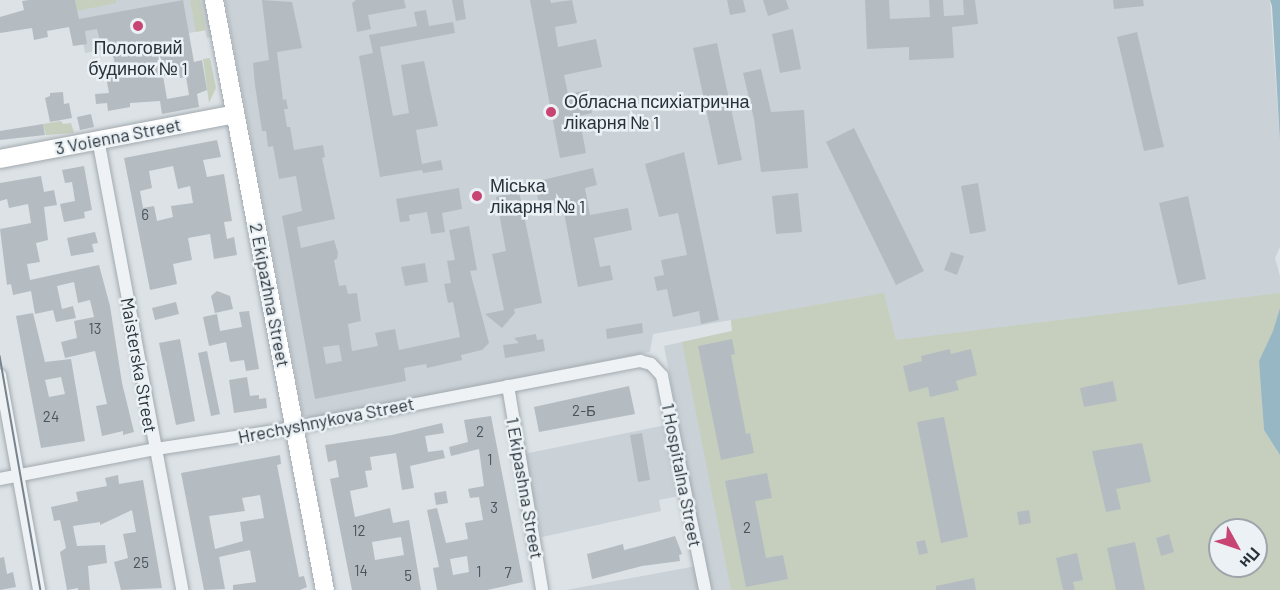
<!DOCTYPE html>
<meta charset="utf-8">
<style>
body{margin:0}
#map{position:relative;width:1280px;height:590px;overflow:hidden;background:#dce2e6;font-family:Barlow,sans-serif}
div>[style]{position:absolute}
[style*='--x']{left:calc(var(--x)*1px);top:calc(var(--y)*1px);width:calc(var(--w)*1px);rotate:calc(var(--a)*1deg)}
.built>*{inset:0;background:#cad2d7}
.green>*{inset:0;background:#c6cfbe}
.water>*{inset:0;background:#98b7c5}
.building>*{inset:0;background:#b4bcc2}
.roads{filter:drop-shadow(0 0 2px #a2aaaf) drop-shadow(0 0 2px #a2aaaf)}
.street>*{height:12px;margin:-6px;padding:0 6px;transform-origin:6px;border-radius:6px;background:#eff2f4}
.secondary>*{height:18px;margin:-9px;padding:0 9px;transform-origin:9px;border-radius:9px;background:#fff}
.tram>*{height:1.5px;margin:-0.75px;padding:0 0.75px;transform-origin:0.75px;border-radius:0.75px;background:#77848f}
.dots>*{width:16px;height:16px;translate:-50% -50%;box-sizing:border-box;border:3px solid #ebf1f4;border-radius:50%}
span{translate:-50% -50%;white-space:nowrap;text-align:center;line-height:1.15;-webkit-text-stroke:5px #ebf1f4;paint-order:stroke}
.number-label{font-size:15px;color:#4a545d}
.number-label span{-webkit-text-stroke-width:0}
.poi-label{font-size:18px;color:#27323b}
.left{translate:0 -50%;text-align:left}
.street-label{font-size:18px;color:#27323b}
.north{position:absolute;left:1208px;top:518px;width:60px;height:60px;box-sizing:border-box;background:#ebf1f4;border:2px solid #9da5aa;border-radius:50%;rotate:130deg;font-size:16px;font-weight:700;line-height:24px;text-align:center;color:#27323b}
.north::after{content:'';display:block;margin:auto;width:21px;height:27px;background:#c84472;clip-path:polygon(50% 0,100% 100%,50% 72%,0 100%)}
</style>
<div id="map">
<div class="built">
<i style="clip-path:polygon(75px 0,207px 0,212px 37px,207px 38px,205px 30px,85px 53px)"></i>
<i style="clip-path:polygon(evenodd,225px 0,1270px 0,1280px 141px,1280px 247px,1275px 258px,1280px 276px,1280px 308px,1262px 397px,1264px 430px,1280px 455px,1280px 590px,710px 590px,664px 346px,732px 331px,731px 320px,653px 334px,650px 352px,314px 419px,303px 415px,225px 0,1220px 530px,1256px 530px,1256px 566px,1220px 566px,1220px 530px)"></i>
<i style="clip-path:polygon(666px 425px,681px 493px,679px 496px,659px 500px,661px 511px,542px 537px,524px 454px)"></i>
<i style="clip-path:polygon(695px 566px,700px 590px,566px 590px,686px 568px)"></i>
</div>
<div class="green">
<i style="clip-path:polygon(75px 0,116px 0,116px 3px,77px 11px)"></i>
<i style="clip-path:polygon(190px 0,200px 0,206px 30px,196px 32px)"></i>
<i style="clip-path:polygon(210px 58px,216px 88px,209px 103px,203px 59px)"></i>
<i style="clip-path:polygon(61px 121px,63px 124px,71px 123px,74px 133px,46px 135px,43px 124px)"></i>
<i style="clip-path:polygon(evenodd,884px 293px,896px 340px,1280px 293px,1280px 308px,1273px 331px,1259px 361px,1264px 430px,1280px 455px,1280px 590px,731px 590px,682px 342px,732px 331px,731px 320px,884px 293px,1220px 530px,1256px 530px,1256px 566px,1220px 566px,1220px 530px)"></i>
</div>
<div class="water">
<i style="clip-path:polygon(1270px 0,1280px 0,1280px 141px,1272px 6px)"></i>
<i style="clip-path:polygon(1280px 308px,1280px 455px,1264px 430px,1259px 361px,1273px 331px)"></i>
</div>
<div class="building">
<i style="clip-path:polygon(evenodd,29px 0,75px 0,79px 19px,183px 0,194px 62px,202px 60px,207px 90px,197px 94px,199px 107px,162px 114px,160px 101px,130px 103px,130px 107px,108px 111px,107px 103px,96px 104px,95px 94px,109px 93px,104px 66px,115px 64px,109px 40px,100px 41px,97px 29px,85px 31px,87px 44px,73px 46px,69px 27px,47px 31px,48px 37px,34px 40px,32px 28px,0 33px,0 17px,24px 10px,22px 1px,29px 0,179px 73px,180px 78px,186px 77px,189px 95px,167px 99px,163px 76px,179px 73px)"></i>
<i style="clip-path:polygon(evenodd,262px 0,292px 2px,302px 48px,277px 52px,283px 100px,286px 99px,288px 109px,284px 109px,287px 127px,290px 127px,294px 150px,323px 145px,325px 157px,322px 158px,335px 219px,297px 227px,301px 248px,334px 240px,338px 253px,337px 259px,334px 260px,339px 286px,346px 285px,348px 294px,357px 293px,361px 321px,348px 324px,352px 351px,378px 346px,375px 333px,395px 329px,399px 350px,460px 337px,453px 302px,448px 303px,444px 284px,451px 283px,447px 261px,455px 260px,449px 230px,469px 226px,477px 270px,470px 271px,489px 343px,482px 350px,461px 355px,462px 360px,427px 368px,426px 364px,404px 368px,406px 381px,315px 399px,282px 216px,302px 211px,296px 176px,279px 179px,273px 146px,268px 147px,266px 131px,262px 131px,255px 85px,253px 63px,269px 60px,262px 0,339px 345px,342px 361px,326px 364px,323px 347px,339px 345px)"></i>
<i style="clip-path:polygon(356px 0,404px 0,406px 8px,368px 15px,371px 29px,357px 32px,352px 3px)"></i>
<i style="clip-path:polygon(452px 0,463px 0,466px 19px,456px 21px)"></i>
<i style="clip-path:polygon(530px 0,550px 0,551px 3px,572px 0,577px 23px,555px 27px,558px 47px,596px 39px,602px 67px,564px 75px,568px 94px,588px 90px,592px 113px,579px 116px,586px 153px,560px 158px)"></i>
<i style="clip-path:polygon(727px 0,743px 0,746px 12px,730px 15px)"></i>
<i style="clip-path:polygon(763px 0,786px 0,789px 9px,768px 16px)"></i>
<i style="clip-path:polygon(865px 0,889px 0,890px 19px,930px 17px,929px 0,943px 0,944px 16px,964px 15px,963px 0,975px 0,978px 24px,952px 27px,954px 58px,909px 60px,909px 47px,867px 49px)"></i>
<i style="clip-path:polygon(1113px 0,1143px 0,1144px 6px,1114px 9px)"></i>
<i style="clip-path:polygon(426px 10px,429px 26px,453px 22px,455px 33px,380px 47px,393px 116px,409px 113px,401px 65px,424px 61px,438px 126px,416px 130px,422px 164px,441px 160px,443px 170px,423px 173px,422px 170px,380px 177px,359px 56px,373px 53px,369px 35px,417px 26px,414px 12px)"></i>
<i style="clip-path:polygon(793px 29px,801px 69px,780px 73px,772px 34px)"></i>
<i style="clip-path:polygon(1137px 32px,1164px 147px,1144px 151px,1117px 37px)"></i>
<i style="clip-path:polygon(717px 43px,742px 160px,718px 165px,693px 48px)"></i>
<i style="clip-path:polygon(761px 69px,771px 112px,804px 110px,808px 168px,761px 172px,754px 119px,743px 73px)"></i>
<i style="clip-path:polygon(63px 92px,64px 104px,69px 103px,72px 118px,50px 122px,45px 98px,50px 96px,50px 93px)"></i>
<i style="clip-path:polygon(91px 114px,94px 127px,80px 130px,77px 117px)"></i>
<i style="clip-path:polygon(43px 124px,45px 135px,0 140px,0 131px)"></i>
<i style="clip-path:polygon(854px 128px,924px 271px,896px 285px,826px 142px)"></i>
<i style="clip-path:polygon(evenodd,217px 140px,221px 157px,203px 160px,207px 177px,224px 174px,232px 221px,224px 222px,227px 239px,234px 237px,237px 255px,214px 259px,210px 234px,188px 238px,192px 260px,173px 264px,177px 284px,150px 290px,124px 158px,217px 140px,173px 166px,178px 189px,190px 186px,193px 203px,171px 206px,173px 217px,157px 221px,154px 206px,143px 208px,140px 191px,152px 188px,149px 171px,173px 166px)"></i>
<i style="clip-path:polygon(684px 152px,719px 320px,701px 324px,699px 311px,673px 317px,667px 289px,657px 291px,654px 277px,664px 275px,661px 260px,687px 255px,678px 213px,659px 217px,645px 164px)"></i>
<i style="clip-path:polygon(84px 166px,92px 210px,84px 212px,85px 218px,64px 222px,60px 204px,75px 201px,72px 182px,65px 183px,62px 170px)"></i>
<i style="clip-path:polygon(593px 168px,597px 185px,585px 188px,590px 215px,628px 208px,632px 230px,594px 238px,600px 267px,610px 265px,613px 280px,578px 287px,562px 202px,540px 207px,534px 182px)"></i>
<i style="clip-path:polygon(41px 176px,44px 192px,54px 190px,57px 205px,44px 207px,48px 240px,36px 243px,40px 262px,27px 264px,30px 280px,99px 265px,110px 306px,122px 383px,134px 432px,123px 435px,123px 431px,102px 436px,96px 406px,107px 404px,95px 351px,65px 358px,61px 342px,77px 338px,74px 321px,94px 317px,90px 300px,78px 303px,74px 282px,57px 286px,62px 309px,73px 306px,76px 318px,56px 322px,53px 310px,35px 314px,31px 291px,13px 295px,11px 284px,7px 285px,0 229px,31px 223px,28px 204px,9px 208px,7px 199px,0 201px,0 183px)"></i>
<i style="clip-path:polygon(978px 183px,986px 231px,970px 234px,961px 186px)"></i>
<i style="clip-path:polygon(518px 186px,542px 303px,514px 309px,515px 313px,502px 328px,485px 314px,504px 310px,492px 254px,506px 251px,496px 197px,507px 194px,506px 189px)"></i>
<i style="clip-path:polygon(459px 188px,462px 209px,442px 213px,445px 232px,431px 234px,427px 212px,409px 215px,410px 221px,400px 222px,396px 199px)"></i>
<i style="clip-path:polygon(798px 193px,802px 232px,776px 234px,772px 196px)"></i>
<i style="clip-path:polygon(1188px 196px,1206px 279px,1178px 285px,1159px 203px)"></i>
<i style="clip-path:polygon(95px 232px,98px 243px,92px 244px,94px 252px,71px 256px,67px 238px)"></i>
<i style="clip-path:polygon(951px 252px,964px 256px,957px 275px,944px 270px)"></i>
<i style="clip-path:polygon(425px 263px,428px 282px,405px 286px,401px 267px)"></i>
<i style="clip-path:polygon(217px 291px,230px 296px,233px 309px,215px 313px,211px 296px)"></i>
<i style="clip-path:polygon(176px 302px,179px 314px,155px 320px,152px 308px)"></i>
<i style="clip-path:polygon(249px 311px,259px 369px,246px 371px,244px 360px,230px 362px,226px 342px,209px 346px,203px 317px,217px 314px,220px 331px,242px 327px,239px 312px)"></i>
<i style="clip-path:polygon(evenodd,33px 313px,45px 362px,71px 359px,85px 441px,41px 448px,16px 316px,33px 313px,61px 377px,65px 394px,49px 397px,45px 380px,61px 377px)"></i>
<i style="clip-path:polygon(642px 323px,643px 333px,607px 339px,606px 329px)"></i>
<i style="clip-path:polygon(536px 334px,537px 340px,543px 339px,545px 351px,505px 358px,503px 345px,519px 343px,514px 338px)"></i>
<i style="clip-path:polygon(180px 339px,195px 421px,176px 425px,159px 343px)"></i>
<i style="clip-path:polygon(732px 339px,735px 354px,731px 355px,746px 434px,750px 433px,754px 453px,721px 460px,698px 346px)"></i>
<i style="clip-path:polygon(950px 349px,951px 354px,971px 349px,977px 375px,956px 381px,959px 390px,930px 397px,928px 387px,909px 392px,903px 366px,922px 361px,921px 356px)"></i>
<i style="clip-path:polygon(207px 351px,220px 414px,211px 416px,198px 353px)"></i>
<i style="clip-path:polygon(247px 377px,250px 396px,259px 395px,259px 399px,266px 398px,267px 408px,234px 413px,229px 380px)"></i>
<i style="clip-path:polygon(1113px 381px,1117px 401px,1084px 407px,1080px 388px)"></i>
<i style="clip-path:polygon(629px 386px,635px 414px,539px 432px,534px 407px)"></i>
<i style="clip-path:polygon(evenodd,491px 416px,523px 582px,487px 590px,437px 590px,433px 568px,439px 567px,427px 510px,437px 508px,446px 543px,468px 539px,465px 523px,483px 520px,479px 497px,470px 498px,468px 489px,484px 486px,479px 449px,451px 456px,449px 447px,468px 442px,464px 420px,491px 416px,467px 556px,469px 572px,453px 575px,450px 559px,467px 556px)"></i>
<i style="clip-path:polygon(944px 417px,968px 537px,941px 543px,917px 422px)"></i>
<i style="clip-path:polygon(evenodd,442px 423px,444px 433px,425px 436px,428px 452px,443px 450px,445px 458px,410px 466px,414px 488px,402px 490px,396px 453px,370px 457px,372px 470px,365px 471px,368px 487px,350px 491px,355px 517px,390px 508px,393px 523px,409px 520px,421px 590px,352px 590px,330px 479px,339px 477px,336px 460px,328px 462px,325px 445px,392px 435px,442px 423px,401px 537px,404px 555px,375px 560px,372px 542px,401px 537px)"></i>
<i style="clip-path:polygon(642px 433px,650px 480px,638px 482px,630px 435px)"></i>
<i style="clip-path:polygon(1142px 443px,1151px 482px,1116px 489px,1121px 509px,1106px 512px,1092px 451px)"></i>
<i style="clip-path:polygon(evenodd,280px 455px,281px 464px,277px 465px,299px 577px,304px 576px,307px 587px,300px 590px,233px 590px,233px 585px,256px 582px,250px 550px,219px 557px,225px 589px,204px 590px,181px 473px,280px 455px,260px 495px,264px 518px,240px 522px,243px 541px,215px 549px,209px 516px,245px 511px,242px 498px,260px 495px)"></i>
<i style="clip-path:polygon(767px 473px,772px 498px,755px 501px,766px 558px,783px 555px,788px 579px,746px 587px,725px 481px)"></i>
<i style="clip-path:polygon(118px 475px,119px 484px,143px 480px,162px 588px,121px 590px,114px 562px,128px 558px,123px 534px,136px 532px,132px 510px,100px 525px,100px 522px,73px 526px,77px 546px,105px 545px,107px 563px,88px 566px,90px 590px,78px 590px,78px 588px,67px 590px,60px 552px,66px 548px,60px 520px,54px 521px,51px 507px,78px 501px,76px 492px,107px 486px,105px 478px)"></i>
<i style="clip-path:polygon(446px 491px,448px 503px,436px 505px,434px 493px)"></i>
<i style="clip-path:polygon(1029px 510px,1031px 523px,1019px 525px,1017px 512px)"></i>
<i style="clip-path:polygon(1169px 534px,1174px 552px,1161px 556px,1156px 538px)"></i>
<i style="clip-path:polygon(675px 536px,682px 554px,679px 555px,680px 561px,642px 566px,592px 579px,587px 554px,623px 544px,624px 550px,640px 546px)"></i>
<i style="clip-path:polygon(925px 540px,928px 553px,919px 555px,916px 542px)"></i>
<i style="clip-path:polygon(1135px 542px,1145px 590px,1116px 590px,1107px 548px)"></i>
<i style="clip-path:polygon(1077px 553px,1083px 580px,1073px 582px,1075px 590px,1063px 590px,1056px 558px)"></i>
<i style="clip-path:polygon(4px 557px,7px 574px,13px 572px,16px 587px,0 590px,0 558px)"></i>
<i style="clip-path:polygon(974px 578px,976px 590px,936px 590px,936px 586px)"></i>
</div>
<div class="roads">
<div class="street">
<i style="--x:98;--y:139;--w:459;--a:79.4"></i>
<i style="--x:0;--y:375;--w:219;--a:79.7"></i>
<i style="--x:508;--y:386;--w:207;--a:80.5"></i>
<i style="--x:0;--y:479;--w:159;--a:-10.9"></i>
<i style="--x:156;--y:449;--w:126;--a:-8.6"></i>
<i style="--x:281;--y:430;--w:366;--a:-10.9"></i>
<i style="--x:640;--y:361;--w:11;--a:15"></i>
<i style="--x:651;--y:364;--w:16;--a:47"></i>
<i style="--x:662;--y:376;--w:218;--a:78.6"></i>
</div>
<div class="secondary">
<i style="--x:214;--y:0;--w:600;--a:79.35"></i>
<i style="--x:0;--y:159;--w:239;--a:-10.8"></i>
</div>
</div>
<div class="tram">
<i style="--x:0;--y:356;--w:238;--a:80.1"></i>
</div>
<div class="dots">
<i style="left:138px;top:26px;background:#c84472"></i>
<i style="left:551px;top:112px;background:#c84472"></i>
<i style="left:477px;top:196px;background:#c84472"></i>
</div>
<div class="number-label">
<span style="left:145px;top:215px">6</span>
<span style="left:95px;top:329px">13</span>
<span style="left:584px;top:411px">2-Б</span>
<span style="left:51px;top:417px">24</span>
<span style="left:480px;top:432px">2</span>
<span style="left:490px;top:460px">1</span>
<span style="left:494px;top:508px">3</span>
<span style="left:747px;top:528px">2</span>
<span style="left:359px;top:531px">12</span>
<span style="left:141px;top:563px">25</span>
<span style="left:361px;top:571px">14</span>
<span style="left:479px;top:572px">1</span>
<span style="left:508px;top:573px">7</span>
<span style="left:408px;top:576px">5</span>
</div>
<div class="poi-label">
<span style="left:138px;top:58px">Пологовий<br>будинок № 1</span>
<span class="left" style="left:564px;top:112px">Обласна психіатрична<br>лікарня № 1</span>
<span class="left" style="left:490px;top:196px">Міська<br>лікарня № 1</span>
</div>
<div class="street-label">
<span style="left:118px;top:136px;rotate:-11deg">3 Voienna Street</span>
<span style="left:270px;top:295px;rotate:79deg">2 Ekipazhna Street</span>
<span style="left:139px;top:365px;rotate:80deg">Maisterska Street</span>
<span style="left:326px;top:420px;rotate:-11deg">Hrechyshnykova Street</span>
<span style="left:682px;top:475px;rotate:79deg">1 Hospitalna Street</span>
<span style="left:525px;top:488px;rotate:80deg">1 Ekipashna Street</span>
</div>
<div class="north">Пн</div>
</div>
